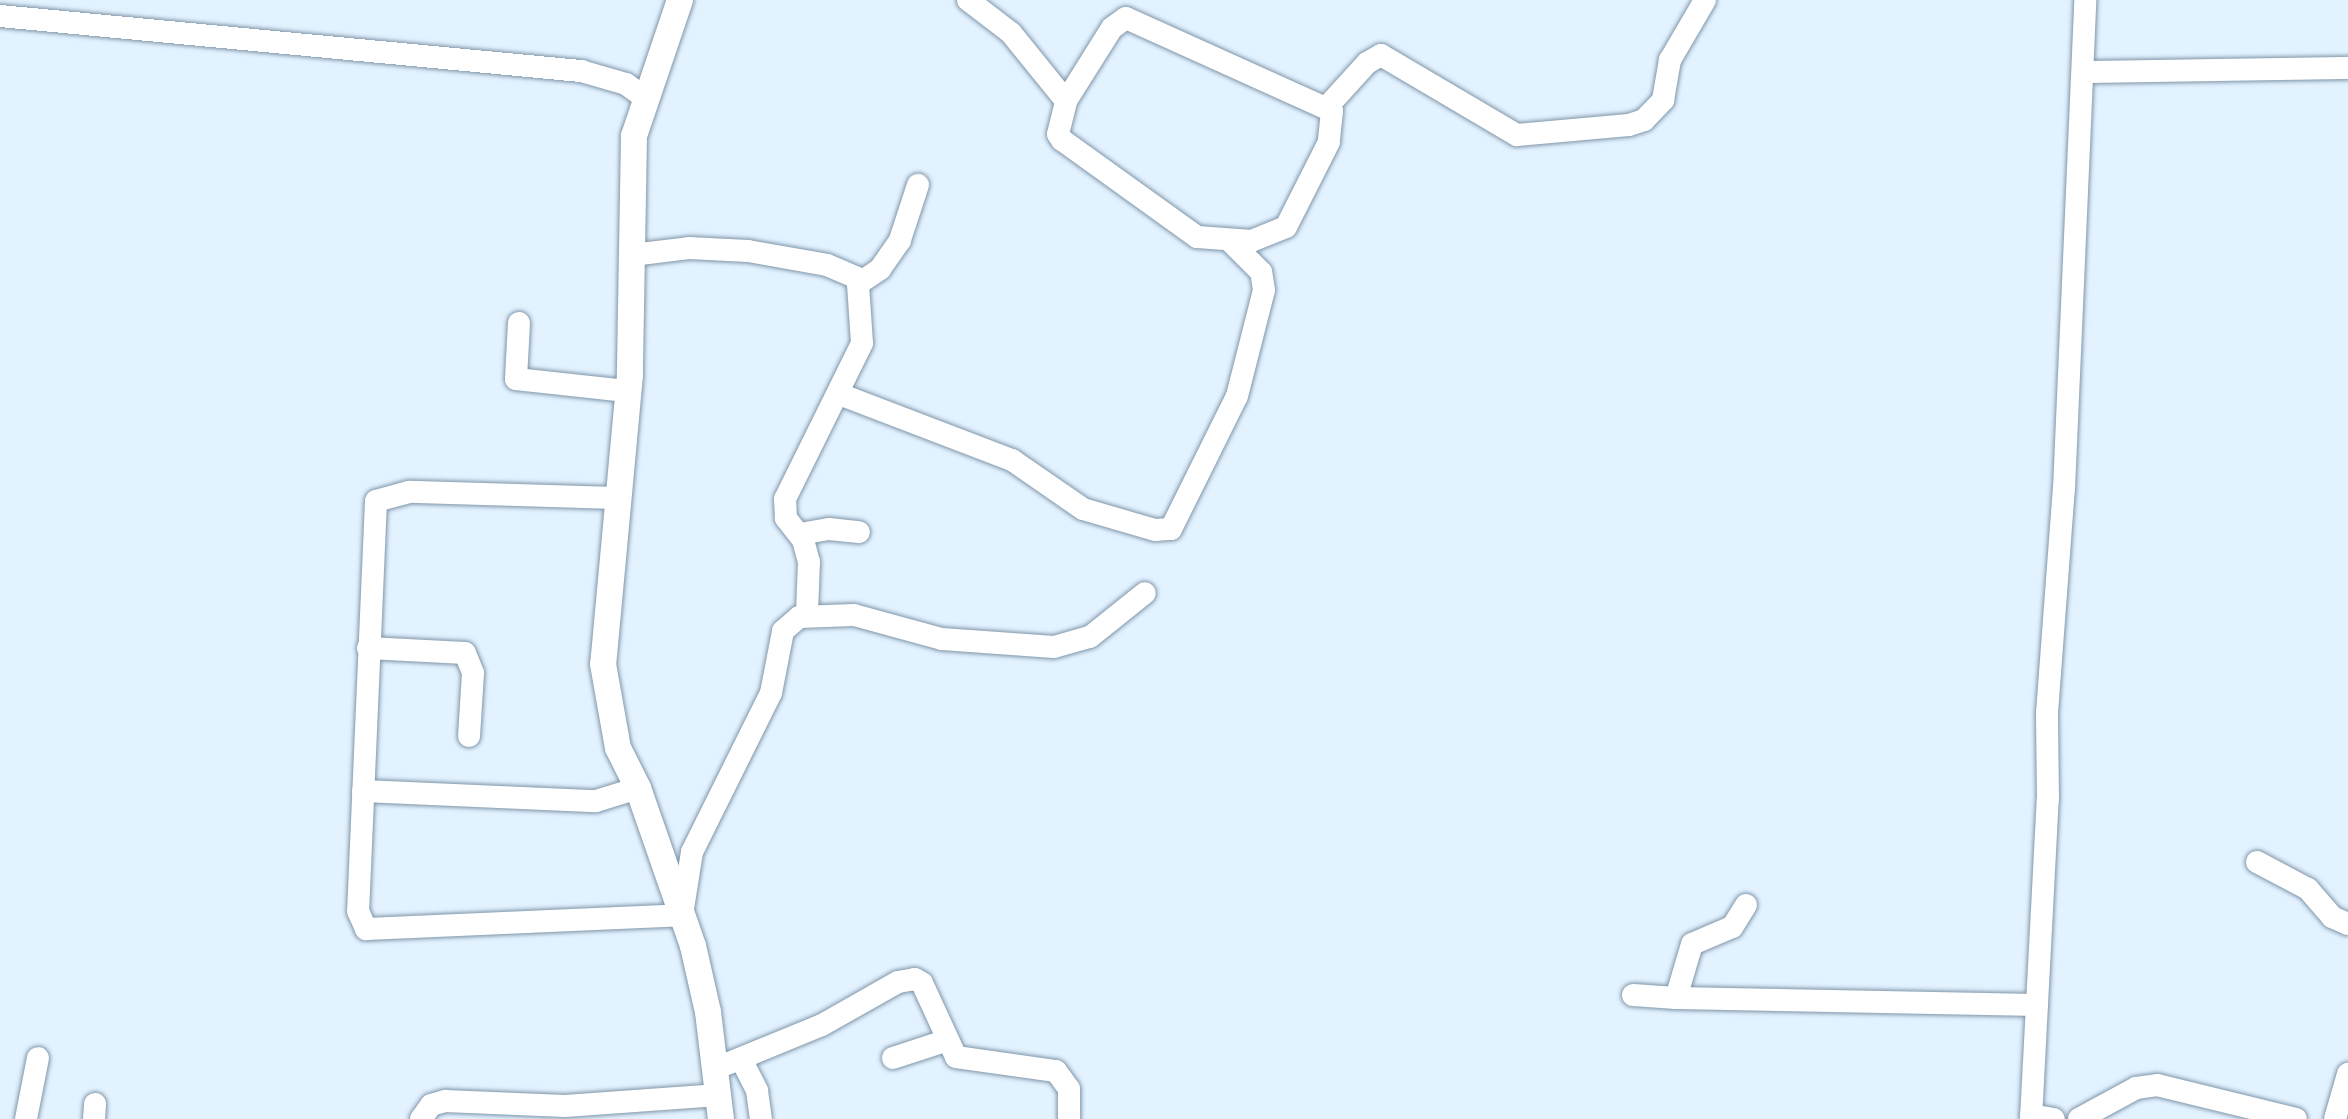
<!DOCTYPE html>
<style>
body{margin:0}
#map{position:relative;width:2348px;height:1119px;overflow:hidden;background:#e3f2ff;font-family:"Work Sans",sans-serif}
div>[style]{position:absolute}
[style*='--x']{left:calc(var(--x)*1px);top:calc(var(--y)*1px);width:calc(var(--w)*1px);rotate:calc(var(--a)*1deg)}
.roads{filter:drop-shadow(0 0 2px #7f96a9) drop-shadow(0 0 2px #7f96a9)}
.minor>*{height:22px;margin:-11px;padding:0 11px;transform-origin:11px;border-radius:11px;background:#fff}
.tertiary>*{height:26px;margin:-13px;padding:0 13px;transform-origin:13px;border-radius:13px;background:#fff}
span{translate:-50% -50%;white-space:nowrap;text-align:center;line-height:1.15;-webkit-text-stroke:6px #fdfdfd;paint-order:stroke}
</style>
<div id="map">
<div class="roads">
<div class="minor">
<i style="--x:968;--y:0;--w:54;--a:37.5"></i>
<i style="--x:1011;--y:33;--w:87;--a:51"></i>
<i style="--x:0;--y:16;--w:584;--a:5.41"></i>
<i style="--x:581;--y:71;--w:47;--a:16.1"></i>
<i style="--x:626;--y:84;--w:26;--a:36"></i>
<i style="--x:1126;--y:18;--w:226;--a:24.3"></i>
<i style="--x:1332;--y:111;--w:31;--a:96"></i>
<i style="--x:1329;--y:142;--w:95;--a:116.8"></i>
<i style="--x:1286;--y:227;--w:37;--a:158"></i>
<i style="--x:1252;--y:241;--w:55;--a:-175.8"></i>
<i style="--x:1197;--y:237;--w:166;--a:-144.3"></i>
<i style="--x:1062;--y:140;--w:7;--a:-124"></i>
<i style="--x:1058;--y:134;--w:34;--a:-76"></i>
<i style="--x:1066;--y:101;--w:86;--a:-57.8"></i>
<i style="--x:1112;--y:28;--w:17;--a:-36"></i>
<i style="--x:2085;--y:72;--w:263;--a:-0.9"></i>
<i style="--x:1327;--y:107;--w:59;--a:-47.7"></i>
<i style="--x:1367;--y:63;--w:16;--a:-30"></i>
<i style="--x:1381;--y:55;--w:158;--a:30.5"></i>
<i style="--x:1517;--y:135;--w:112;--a:-5.1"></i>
<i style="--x:1629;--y:125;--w:16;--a:-18"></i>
<i style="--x:1644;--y:120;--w:28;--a:-46"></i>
<i style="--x:1663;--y:100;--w:41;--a:-80.1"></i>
<i style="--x:1670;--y:60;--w:69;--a:-59.7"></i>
<i style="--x:632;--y:255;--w:57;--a:-7"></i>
<i style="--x:689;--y:248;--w:59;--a:2.9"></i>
<i style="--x:748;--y:251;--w:80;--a:10"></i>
<i style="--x:827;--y:265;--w:38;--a:23"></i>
<i style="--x:519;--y:323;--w:56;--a:93.1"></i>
<i style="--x:516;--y:379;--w:111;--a:6.2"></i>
<i style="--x:839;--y:394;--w:185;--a:20.9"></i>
<i style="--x:1012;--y:460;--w:86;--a:34.6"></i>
<i style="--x:1083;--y:509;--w:75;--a:16.3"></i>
<i style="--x:1155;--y:530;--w:16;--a:-4"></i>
<i style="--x:1171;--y:529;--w:148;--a:-63.6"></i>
<i style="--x:1237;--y:396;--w:109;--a:-75.7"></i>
<i style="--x:1264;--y:290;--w:18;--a:-99"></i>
<i style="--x:1261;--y:272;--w:45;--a:-135"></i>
<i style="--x:616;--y:498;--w:207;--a:-178.3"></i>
<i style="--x:409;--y:492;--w:34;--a:165"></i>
<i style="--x:376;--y:501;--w:410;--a:92.5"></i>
<i style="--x:358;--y:911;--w:20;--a:66"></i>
<i style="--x:366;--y:929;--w:316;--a:-2.5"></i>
<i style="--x:682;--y:915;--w:64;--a:-81"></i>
<i style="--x:692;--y:852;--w:178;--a:-63.6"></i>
<i style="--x:771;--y:693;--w:63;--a:-79"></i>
<i style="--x:783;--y:631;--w:21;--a:-41"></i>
<i style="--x:799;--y:617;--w:55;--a:-2.1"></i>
<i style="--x:854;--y:615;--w:91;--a:15.3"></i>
<i style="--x:942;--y:639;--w:112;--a:4.1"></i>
<i style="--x:1054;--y:647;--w:37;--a:-16"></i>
<i style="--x:1090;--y:637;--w:70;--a:-38.7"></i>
<i style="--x:800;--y:534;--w:29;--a:-10"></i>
<i style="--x:829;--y:529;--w:30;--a:6"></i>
<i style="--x:807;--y:613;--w:51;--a:-87.8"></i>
<i style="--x:809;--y:562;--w:23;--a:-105"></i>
<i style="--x:803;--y:540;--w:28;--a:-128"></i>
<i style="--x:786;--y:518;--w:19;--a:-93"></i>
<i style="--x:785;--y:499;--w:174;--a:-63.7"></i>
<i style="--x:862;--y:343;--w:59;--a:-93.9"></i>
<i style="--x:858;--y:284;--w:27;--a:-34"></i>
<i style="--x:880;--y:269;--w:35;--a:-55"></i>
<i style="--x:900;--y:240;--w:58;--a:-71.9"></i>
<i style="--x:368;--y:648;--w:97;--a:3"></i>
<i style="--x:465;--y:653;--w:22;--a:68"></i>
<i style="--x:473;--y:673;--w:63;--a:93.6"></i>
<i style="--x:363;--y:791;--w:233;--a:2.5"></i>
<i style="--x:596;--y:801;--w:44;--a:-17.2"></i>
<i style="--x:2257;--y:862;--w:58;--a:27.9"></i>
<i style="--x:2308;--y:889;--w:37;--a:49"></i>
<i style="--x:2332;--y:917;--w:17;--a:24"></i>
<i style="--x:1746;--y:905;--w:26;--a:122"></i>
<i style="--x:1732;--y:927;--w:43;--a:157"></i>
<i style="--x:1692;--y:944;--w:56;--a:106.5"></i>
<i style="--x:1676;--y:998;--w:361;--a:1.1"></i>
<i style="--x:1633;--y:995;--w:43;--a:4"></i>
<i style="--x:893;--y:1058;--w:55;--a:-18.1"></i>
<i style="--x:741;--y:1059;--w:36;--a:63"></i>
<i style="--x:757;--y:1091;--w:28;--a:82"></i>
<i style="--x:717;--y:1068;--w:113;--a:-22.3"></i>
<i style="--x:822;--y:1025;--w:87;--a:-29.5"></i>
<i style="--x:898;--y:982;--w:17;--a:-10"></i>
<i style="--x:915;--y:979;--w:8;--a:30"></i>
<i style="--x:922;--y:983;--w:81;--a:65.3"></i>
<i style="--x:956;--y:1057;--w:101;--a:8"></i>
<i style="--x:1056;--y:1071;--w:22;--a:54"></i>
<i style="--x:1069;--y:1089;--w:30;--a:90"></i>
<i style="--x:2031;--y:1115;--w:23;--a:10"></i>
<i style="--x:26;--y:1119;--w:62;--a:-78.9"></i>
<i style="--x:94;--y:1119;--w:15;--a:-86"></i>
<i style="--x:421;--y:1119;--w:17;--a:-54"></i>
<i style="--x:431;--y:1105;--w:15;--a:-16"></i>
<i style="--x:445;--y:1101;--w:120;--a:2.4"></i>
<i style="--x:565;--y:1106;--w:154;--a:-4.1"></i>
<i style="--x:2031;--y:1119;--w:320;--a:-87"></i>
<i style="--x:2048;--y:799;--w:86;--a:-90.7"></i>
<i style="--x:2047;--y:713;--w:225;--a:-85.7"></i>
<i style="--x:2064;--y:489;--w:489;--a:-87.5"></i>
<i style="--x:2079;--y:1119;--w:65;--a:-28.5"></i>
<i style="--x:2136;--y:1088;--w:21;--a:-8"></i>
<i style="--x:2157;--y:1085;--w:143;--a:13.7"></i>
<i style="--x:2335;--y:1119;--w:47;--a:-73.9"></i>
</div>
<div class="tertiary">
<i style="--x:680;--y:0;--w:144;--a:108.7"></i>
<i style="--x:634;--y:136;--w:239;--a:91"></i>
<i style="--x:630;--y:375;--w:290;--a:95.3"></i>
<i style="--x:603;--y:664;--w:85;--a:79.9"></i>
<i style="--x:618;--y:748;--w:45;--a:63.4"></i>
<i style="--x:638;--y:788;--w:167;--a:70.8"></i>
<i style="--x:693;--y:946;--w:68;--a:77.2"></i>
<i style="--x:708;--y:1012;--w:108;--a:83.1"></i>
</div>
</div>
</div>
